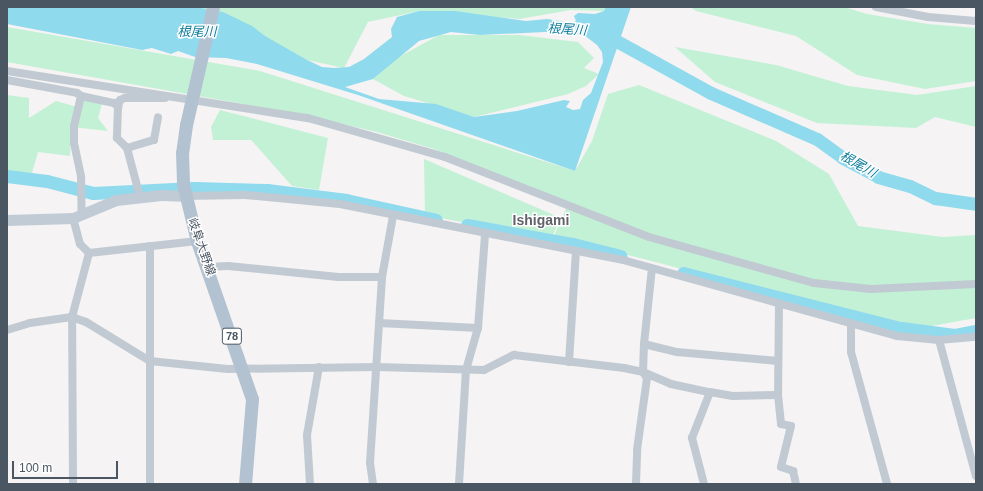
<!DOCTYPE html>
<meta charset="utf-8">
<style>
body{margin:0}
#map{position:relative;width:983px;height:491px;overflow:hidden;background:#f5f3f3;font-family:Arial,"Noto Sans JP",sans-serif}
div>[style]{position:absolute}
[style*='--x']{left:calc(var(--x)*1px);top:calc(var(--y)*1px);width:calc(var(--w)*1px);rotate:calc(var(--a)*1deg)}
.green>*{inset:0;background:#c3f1d5}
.water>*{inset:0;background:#90daee}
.river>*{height:13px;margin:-6.5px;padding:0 6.5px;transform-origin:6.5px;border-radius:6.5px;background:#90daee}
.minor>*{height:8px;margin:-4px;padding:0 4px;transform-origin:4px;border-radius:4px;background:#c1cad2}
.secondary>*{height:11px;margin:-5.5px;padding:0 5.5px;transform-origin:5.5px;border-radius:5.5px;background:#c1cbd6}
.primary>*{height:13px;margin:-6.5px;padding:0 6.5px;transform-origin:6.5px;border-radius:6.5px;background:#b3c2d1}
span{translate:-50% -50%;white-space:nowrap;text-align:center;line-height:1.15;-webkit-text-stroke:3px #fff;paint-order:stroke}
.shield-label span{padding:1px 3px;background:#fff;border:1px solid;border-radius:3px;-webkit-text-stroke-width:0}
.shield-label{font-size:11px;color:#4a5661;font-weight:700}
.street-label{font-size:12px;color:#4a5661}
.water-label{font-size:13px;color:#0c7c9b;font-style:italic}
.quarter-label{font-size:14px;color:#5f6368;font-weight:700}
.frame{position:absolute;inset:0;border:8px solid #4a5661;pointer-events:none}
.scale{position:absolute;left:12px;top:461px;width:106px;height:18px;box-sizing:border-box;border:2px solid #4a5661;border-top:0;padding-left:5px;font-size:12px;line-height:14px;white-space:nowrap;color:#4a5661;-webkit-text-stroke:3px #fff;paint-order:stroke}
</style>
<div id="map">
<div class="green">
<i style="clip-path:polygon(192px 7px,607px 7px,604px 11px,571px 10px,519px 19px,419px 11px,368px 22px,344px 68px,307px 60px)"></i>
<i style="clip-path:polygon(690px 7px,844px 7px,867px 14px,928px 24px,976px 28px,976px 81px,925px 89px,857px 75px,796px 36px,696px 11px)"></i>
<i style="clip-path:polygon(7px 27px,260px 71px,575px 171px,592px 141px,608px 94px,639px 85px,776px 141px,829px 174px,858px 226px,943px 237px,976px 235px,976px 318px,915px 329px,781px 297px,667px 265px,554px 236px,569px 202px,434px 149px,377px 132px,299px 114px,7px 62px)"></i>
<i style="clip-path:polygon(439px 35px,519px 35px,578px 42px,594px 58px,584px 68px,599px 74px,586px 86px,568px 94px,474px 117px,404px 96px,373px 79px,399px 57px)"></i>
<i style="clip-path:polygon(675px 47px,776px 65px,848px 86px,917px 95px,976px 86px,976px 127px,935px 117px,916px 128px,817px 123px,715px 82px)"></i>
<i style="clip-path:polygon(7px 95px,29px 98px,29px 118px,56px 101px,81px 108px,84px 99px,102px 104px,98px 118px,108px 131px,72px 127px,70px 156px,38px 152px,32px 173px,7px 171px)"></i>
<i style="clip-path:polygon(220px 110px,328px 138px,319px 190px,292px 186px,251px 140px,213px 140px,211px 127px)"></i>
<i style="clip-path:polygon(424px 159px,561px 218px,551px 239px,425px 215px)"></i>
</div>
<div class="water">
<i style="clip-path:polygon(evenodd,7px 7px,195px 7px,223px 12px,252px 26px,265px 36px,307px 60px,322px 67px,334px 68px,349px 67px,364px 59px,392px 37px,391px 29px,397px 17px,419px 11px,455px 11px,526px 21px,547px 19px,573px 23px,576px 21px,574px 16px,578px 13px,595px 14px,604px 11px,606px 7px,631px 7px,575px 171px,358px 95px,257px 64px,226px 58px,195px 57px,178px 51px,171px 54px,152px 48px,142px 50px,7px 24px,7px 7px,451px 32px,480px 35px,545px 32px,584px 35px,597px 45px,602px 52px,603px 62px,591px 93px,583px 100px,580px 109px,573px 110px,566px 107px,570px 101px,564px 100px,517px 111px,474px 117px,436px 104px,379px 99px,345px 87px,373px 79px,419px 41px,451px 32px)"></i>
</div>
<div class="river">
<i style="--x:604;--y:34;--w:122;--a:28.9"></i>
<i style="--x:711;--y:93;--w:116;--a:23.5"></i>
<i style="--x:817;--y:139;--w:32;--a:36"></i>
<i style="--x:843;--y:158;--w:40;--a:28"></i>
<i style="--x:878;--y:177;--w:33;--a:16"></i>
<i style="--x:910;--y:186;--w:28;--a:26"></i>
<i style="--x:935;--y:198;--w:41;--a:8.3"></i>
<i style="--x:7;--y:176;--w:40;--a:7.1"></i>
<i style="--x:47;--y:181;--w:48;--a:14.6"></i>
<i style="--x:93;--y:193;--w:101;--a:-2.8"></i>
<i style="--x:194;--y:188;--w:73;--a:1.6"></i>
<i style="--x:267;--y:190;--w:80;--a:7.2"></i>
<i style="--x:346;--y:200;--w:92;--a:12.5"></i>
<i style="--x:467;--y:225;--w:108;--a:10.2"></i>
<i style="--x:573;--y:244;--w:49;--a:14.3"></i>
<i style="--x:683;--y:273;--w:225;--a:14.2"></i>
<i style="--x:901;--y:328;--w:54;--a:7.4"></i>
<i style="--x:955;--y:335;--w:21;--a:-11"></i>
</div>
<div class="minor">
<i style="--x:876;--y:7;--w:53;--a:10.9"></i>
<i style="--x:928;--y:17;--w:48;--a:4.8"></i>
<i style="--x:7;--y:71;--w:305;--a:8.9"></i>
<i style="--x:308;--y:118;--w:142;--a:15.9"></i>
<i style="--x:445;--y:157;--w:219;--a:21.4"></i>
<i style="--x:649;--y:237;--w:171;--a:15.6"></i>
<i style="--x:814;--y:283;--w:57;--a:6"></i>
<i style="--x:871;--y:289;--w:105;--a:-2.7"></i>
<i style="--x:7;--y:80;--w:71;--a:10.5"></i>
<i style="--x:77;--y:93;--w:5;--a:37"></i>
<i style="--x:81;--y:96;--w:31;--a:103"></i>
<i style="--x:74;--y:126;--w:17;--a:90"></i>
<i style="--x:74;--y:143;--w:35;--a:78"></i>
<i style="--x:81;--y:177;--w:39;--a:89"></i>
<i style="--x:81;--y:96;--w:34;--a:12"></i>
<i style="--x:114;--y:103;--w:6;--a:45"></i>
<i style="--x:118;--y:107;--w:31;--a:92"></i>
<i style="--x:117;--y:138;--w:14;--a:45"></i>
<i style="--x:127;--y:148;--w:51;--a:75.1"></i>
<i style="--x:118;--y:107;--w:7;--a:-74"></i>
<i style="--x:120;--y:100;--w:5;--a:-22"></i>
<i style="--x:125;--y:98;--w:40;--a:0"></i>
<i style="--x:127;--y:148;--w:28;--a:-17"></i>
<i style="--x:154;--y:140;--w:23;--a:-80"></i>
<i style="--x:184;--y:196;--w:61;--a:-0.9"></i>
<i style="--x:245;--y:195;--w:95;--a:5.4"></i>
<i style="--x:340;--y:204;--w:288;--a:11.2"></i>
<i style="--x:623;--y:260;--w:284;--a:15.5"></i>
<i style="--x:897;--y:336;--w:42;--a:5.4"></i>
<i style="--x:939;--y:340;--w:37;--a:-5"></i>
<i style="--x:73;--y:218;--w:27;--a:75"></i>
<i style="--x:80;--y:244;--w:13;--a:45"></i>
<i style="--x:150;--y:246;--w:238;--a:90"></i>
<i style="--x:89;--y:253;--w:109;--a:-6.3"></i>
<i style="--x:208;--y:267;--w:20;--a:-3"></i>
<i style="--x:228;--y:266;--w:111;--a:5.7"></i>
<i style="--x:338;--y:277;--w:44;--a:0"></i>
<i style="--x:779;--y:304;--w:91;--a:90.6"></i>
<i style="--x:778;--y:395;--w:29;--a:84"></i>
<i style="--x:781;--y:424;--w:10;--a:11"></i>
<i style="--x:791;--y:426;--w:42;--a:103.7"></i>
<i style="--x:781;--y:467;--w:13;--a:18"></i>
<i style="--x:793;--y:471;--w:13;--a:77"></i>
<i style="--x:379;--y:323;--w:99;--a:2.9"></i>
<i style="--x:851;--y:324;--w:28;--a:90"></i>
<i style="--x:851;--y:352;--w:137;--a:74.7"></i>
<i style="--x:7;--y:330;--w:24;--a:-17"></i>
<i style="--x:30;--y:323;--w:42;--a:-8.1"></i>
<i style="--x:72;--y:317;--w:15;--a:20"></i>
<i style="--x:86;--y:322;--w:75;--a:31.4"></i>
<i style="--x:150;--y:361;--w:78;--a:5.9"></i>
<i style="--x:228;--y:369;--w:149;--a:-0.8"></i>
<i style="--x:377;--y:367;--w:107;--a:1.6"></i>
<i style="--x:484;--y:370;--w:34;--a:-27"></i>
<i style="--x:514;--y:355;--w:111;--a:6.7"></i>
<i style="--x:624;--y:368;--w:19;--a:12"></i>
<i style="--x:643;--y:372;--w:30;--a:23"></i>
<i style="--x:671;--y:384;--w:40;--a:12"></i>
<i style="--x:939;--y:340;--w:141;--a:74.8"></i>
<i style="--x:644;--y:344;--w:34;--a:14"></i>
<i style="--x:677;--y:352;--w:101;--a:5.1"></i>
<i style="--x:569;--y:362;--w:111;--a:-86.4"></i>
<i style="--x:73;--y:484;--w:167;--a:-90.3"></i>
<i style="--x:72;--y:317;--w:66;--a:-75.1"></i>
<i style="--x:310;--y:484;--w:49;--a:-93.5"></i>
<i style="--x:307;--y:435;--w:69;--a:-80"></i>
<i style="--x:373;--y:484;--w:21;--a:-98"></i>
<i style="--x:370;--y:463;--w:186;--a:-86.3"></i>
<i style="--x:382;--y:277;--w:62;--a:-79.8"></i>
<i style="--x:459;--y:484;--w:114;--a:-86.5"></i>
<i style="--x:466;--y:370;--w:44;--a:-74.1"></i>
<i style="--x:478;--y:328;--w:94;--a:-85.7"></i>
<i style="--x:636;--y:484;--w:34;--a:-88"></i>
<i style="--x:637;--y:450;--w:73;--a:-82.1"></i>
<i style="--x:647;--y:378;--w:7;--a:-124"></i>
<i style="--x:643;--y:372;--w:28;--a:-88"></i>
<i style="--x:644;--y:344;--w:76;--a:-84"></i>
<i style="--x:704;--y:484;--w:48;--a:-104.6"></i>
<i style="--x:692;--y:438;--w:49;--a:-68.6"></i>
<i style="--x:710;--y:392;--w:23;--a:10"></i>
<i style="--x:733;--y:396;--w:45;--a:-1.3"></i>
</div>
<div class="secondary">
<i style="--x:7;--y:220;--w:66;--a:-1.7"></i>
<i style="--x:73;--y:218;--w:47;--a:-22.7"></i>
<i style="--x:116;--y:200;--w:45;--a:-6.3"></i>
<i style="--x:161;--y:195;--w:23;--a:2"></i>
</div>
<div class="primary">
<i style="--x:213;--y:7;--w:121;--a:102.9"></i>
<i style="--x:186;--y:125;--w:28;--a:98"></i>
<i style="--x:182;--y:153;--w:31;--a:88"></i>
<i style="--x:183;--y:184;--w:59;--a:76.2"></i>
<i style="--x:197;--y:241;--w:167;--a:70.8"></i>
<i style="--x:252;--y:399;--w:85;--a:94.7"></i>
</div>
<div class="shield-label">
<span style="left:232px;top:336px">78</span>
</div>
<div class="street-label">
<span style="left:201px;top:247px;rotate:71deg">岐阜大野線</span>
</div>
<div class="water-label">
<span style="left:567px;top:30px;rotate:4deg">根尾川</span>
<span style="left:197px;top:32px">根尾川</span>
<span style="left:858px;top:165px;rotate:30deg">根尾川</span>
</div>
<div class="quarter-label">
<span style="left:541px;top:220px">Ishigami</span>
</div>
<div class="frame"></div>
<div class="scale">100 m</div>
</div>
